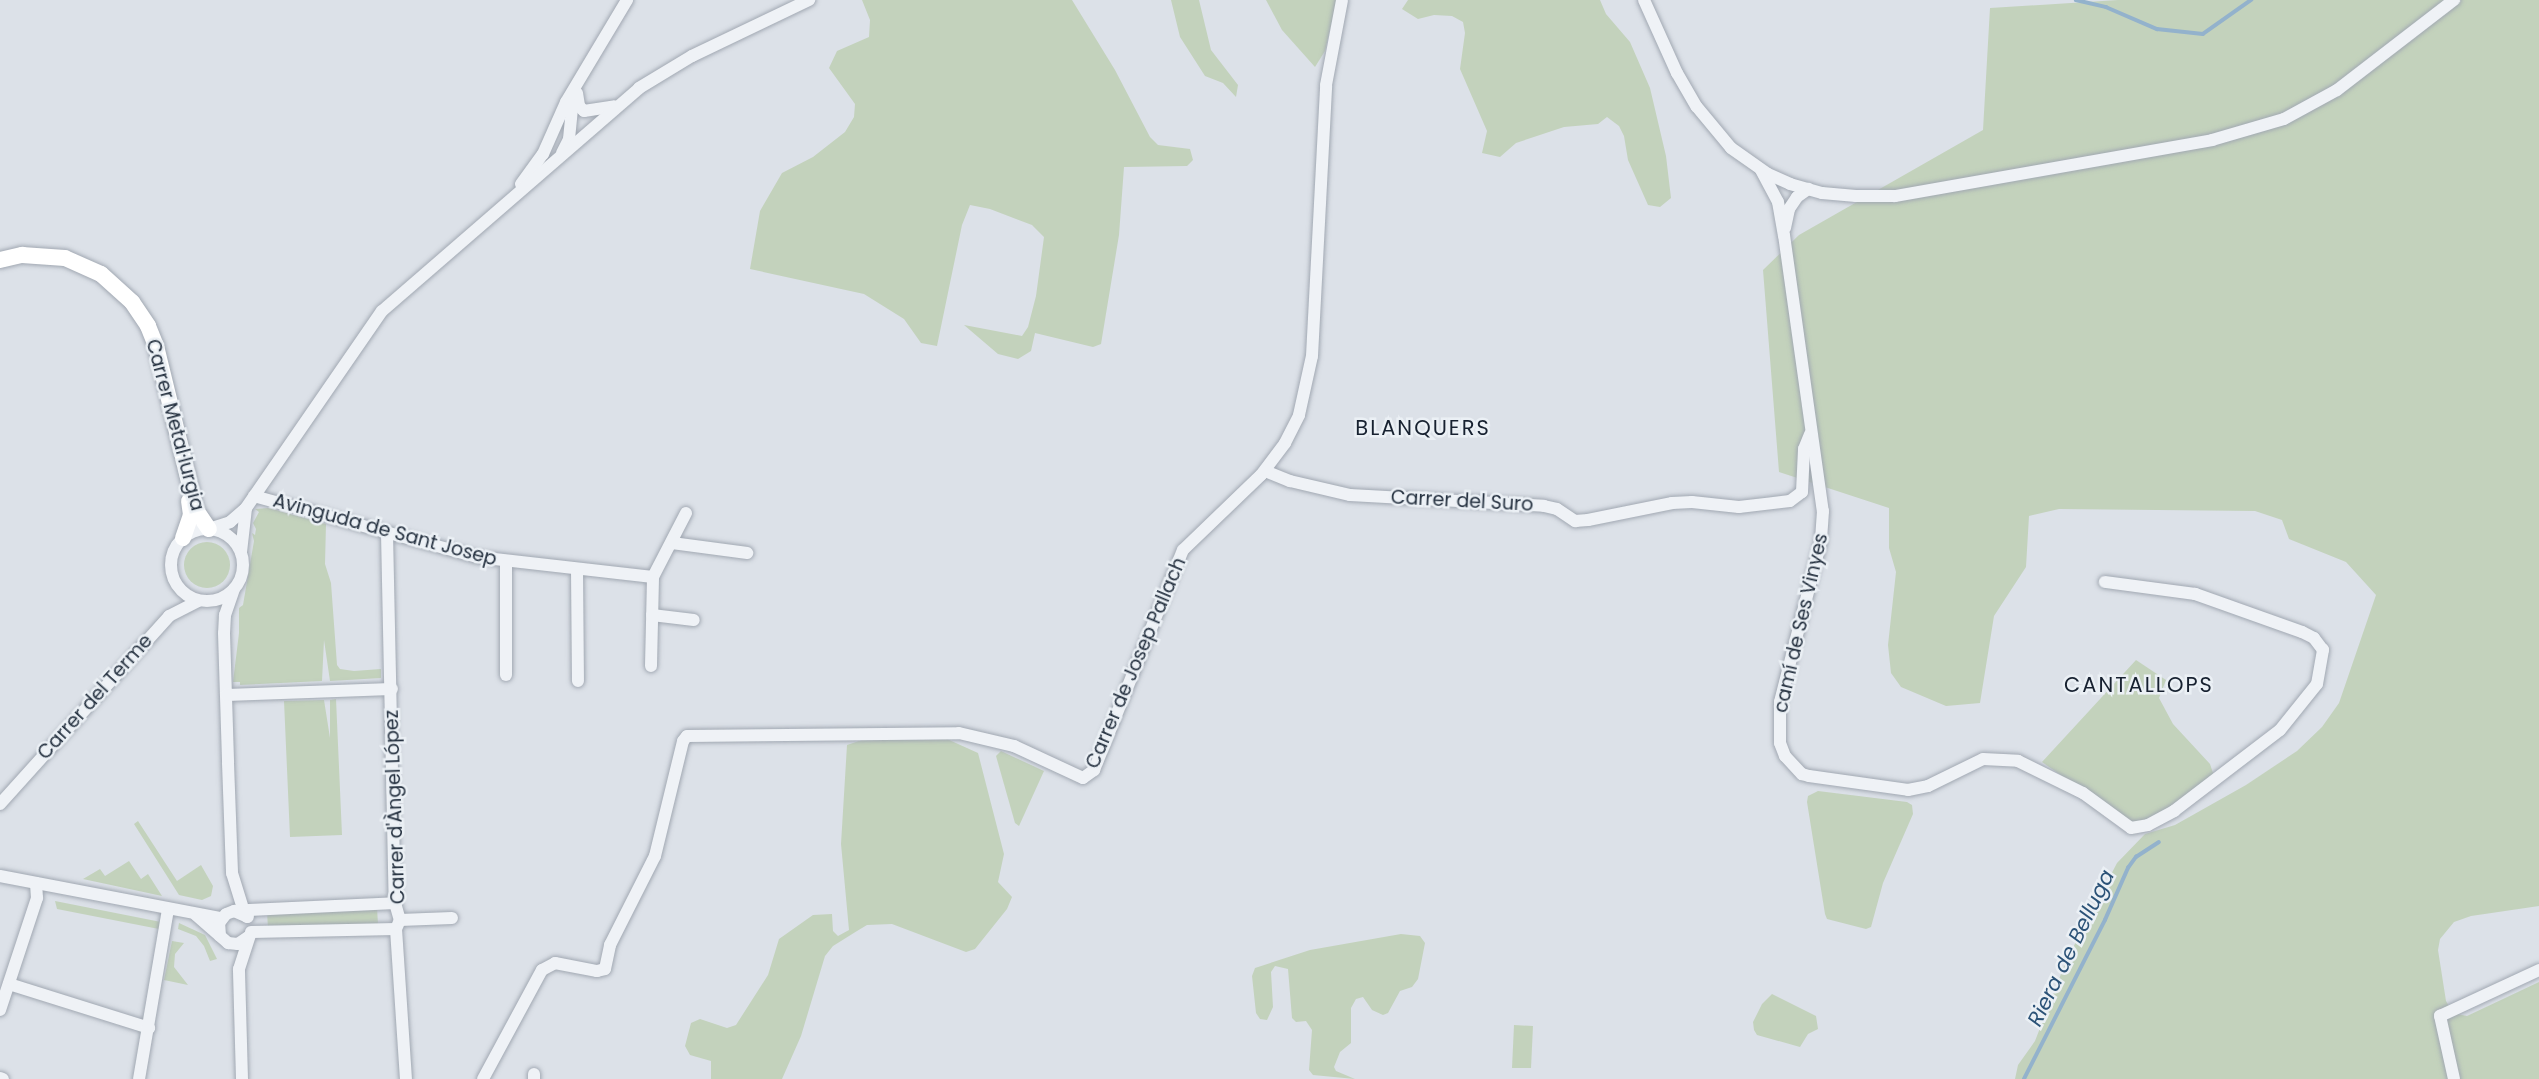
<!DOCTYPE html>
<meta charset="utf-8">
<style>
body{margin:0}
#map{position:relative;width:2539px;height:1079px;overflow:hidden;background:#dce1e8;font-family:Poppins,sans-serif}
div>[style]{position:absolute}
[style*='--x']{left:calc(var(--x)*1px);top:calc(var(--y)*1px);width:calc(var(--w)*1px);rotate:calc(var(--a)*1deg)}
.green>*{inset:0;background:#c3d2bc}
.round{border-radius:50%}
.stream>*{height:3.5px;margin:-1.75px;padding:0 1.75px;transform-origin:1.75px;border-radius:1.75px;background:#93b2cc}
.roads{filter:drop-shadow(0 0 2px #a1a8b2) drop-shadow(0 0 2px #a1a8b2)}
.minor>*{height:12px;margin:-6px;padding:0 6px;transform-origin:6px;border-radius:6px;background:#eff2f6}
.minor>.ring{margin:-6px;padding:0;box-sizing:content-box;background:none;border:12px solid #eff2f6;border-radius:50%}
.major>*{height:16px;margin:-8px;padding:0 8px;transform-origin:8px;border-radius:8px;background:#fff}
span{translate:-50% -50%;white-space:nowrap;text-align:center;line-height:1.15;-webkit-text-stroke:5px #ebf0f5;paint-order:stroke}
.street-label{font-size:19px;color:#24303f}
.neighbourhood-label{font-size:21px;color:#172130;letter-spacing:2px}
.water-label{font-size:21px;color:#2b5277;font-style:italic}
</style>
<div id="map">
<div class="green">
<i style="clip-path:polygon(862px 0,1072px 0,1115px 70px,1150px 137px,1158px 145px,1190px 149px,1193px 160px,1187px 166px,1124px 167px,1119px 235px,1101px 344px,1093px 347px,1035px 333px,1031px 351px,1018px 359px,998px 354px,964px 325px,1022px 336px,1028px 327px,1036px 296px,1044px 237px,1032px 225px,990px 209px,970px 205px,962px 225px,937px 346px,921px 343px,904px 319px,864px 294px,750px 269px,760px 211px,782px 173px,813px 157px,845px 132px,854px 117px,855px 104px,829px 68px,837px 51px,869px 37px,870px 20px)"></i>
<i style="clip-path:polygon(1171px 0,1199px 0,1211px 50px,1238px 85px,1236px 97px,1223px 83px,1205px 76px,1180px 37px)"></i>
<i style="clip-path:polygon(1266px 0,1337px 0,1325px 51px,1315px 67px,1282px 30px)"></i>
<i style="clip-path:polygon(1408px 0,1600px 0,1606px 14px,1630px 42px,1650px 88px,1666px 156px,1671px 198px,1660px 207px,1648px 205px,1628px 160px,1624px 136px,1619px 126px,1607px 117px,1598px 124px,1564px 127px,1516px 143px,1500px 157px,1482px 153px,1487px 131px,1460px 69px,1465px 33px,1463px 22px,1452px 16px,1434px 15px,1418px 19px,1402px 9px)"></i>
<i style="clip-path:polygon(2118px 0,2539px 0,2539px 906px,2471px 916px,2454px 922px,2440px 939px,2438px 950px,2446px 1001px,2453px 1013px,2467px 1016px,2539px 982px,2539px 1079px,2015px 1079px,2018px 1065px,2035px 1041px,2066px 961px,2117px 863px,2145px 834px,2175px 825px,2246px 785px,2297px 751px,2322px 727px,2339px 703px,2376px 595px,2346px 562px,2289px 539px,2282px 520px,2255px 511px,2059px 509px,2029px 516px,2026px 567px,1994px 616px,1980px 703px,1946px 706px,1901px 687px,1891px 673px,1888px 645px,1896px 572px,1889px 548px,1889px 508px,1779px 472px,1763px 270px,1799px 235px,1983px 130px,1990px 8px)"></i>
<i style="clip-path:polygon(269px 508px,326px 524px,325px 564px,331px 583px,337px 665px,340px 669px,354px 671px,381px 669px,381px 678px,330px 681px,324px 640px,322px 681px,240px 685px,240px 682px,233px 682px,239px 633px,239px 608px,243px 605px,254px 541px,252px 533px,255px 535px,256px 529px,253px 523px,259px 512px,255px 509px)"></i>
<i class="round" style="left:184px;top:542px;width:46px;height:46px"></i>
<i style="clip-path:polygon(2136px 660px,2166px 680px,2159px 698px,2173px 724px,2210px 764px,2214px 776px,2171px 808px,2147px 821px,2131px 824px,2042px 762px)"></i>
<i style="clip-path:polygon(336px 699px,342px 835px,290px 837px,284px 701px,324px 700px,330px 738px,330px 700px)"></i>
<i style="clip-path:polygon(947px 739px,978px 753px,1004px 854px,998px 882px,1012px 897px,1007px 909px,975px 949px,966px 952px,892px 924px,867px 925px,857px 931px,833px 946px,825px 956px,801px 1036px,782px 1079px,711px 1079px,711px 1061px,690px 1055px,685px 1046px,691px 1023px,700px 1019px,727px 1028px,736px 1025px,768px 975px,779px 939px,813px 915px,832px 914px,833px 931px,838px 936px,849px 930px,841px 844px,847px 745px,862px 740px)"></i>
<i style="clip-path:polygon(1001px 751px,1044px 771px,1019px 826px,1015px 823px,996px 756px)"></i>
<i style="clip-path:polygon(1818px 791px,1907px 802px,1912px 805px,1913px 814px,1883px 883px,1871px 927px,1866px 929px,1827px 919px,1825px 914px,1807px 802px,1808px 796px)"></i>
<i style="clip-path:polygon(138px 821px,177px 881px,201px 865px,213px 886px,211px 896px,202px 900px,179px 895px,134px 824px)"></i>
<i style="clip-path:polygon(129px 861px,141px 879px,148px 874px,162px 896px,83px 879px,100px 869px,105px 876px)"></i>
<i style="clip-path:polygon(55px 901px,161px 922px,159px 929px,57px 909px)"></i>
<i style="clip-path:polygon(377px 908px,378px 924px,268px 928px,267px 912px)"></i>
<i style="clip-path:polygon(179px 923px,205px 935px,217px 959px,210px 961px,204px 946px,196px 936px,178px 929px)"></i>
<i style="clip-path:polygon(1401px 934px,1420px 936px,1425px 943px,1418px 979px,1412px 987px,1400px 991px,1388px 1013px,1383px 1015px,1372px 1010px,1363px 997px,1356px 999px,1351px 1008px,1351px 1043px,1340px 1052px,1334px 1067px,1336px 1071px,1355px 1079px,1313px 1075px,1309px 1070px,1312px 1030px,1306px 1021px,1296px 1022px,1292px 1018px,1288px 969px,1275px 966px,1271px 972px,1273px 1007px,1267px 1020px,1260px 1019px,1256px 1013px,1252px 976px,1255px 968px,1310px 950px)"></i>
<i style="clip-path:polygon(172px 941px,184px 943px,175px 954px,174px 967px,188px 985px,164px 980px)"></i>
<i style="clip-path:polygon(1772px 994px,1816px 1016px,1818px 1029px,1808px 1034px,1800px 1047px,1757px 1035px,1754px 1030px,1753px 1022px,1762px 1004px)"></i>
<i style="clip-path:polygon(1514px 1025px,1533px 1026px,1531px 1068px,1512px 1068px)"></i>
</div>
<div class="stream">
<i style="--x:2076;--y:0;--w:31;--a:13"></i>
<i style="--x:2106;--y:7;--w:56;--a:23.3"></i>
<i style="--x:2157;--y:29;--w:46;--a:6.2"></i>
<i style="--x:2203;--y:34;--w:59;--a:-35.3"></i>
<i style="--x:2024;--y:1079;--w:178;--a:-63"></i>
<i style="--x:2105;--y:920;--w:57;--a:-66.1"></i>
<i style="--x:2128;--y:868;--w:14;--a:-54"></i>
<i style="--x:2136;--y:857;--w:27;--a:-33"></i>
</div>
<div class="roads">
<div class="minor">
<i style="--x:1644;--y:0;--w:80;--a:65.7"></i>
<i style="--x:1677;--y:73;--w:39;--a:60"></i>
<i style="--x:1697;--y:107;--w:53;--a:50.3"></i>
<i style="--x:1731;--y:148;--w:45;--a:35.1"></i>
<i style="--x:1768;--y:174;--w:24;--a:24"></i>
<i style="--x:1790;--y:184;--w:33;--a:16"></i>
<i style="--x:1822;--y:193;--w:34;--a:5"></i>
<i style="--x:1856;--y:196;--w:39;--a:0"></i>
<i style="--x:1895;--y:196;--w:322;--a:-10"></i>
<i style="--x:2212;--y:140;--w:75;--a:-16.3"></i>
<i style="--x:2284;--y:119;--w:60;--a:-28.7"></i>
<i style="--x:2337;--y:90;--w:148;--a:-37.6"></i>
<i style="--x:577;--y:93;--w:13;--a:81"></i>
<i style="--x:579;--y:106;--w:7;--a:45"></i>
<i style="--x:584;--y:111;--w:30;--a:-9"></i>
<i style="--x:562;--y:153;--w:16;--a:-63"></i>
<i style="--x:569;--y:139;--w:40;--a:-84.3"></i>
<i style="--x:1761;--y:170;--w:36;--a:62"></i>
<i style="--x:1778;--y:202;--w:34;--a:80"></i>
<i style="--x:1784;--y:235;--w:279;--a:82"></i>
<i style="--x:1823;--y:511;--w:30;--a:94"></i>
<i style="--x:1821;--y:541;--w:166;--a:104.3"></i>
<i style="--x:1780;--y:702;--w:41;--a:90"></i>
<i style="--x:1780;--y:743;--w:14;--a:69"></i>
<i style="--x:1785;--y:756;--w:25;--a:47"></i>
<i style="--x:1802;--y:774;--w:7;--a:16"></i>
<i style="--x:1809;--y:776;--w:100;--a:8"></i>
<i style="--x:1908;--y:790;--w:20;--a:-11"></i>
<i style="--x:1928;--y:786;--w:61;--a:-26.1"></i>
<i style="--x:1983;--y:759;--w:35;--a:3"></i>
<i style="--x:2018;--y:761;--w:72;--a:26.2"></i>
<i style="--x:2083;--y:793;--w:59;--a:36.1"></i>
<i style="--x:2131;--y:828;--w:17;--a:-10"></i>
<i style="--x:2148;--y:825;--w:30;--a:-28"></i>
<i style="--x:2174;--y:811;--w:133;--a:-37.4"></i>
<i style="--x:2280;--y:730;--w:59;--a:-51.2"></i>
<i style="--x:2317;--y:684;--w:35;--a:-80"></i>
<i style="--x:2323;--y:650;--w:15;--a:-127"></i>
<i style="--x:2314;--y:638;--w:13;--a:-153"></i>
<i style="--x:2302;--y:632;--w:114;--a:-160.4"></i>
<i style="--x:2195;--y:594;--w:91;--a:-172.4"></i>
<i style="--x:521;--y:184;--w:37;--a:-54"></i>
<i style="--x:543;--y:154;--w:57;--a:-66.1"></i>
<i style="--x:566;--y:102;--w:119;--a:-59.1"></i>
<i style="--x:1785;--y:228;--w:19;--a:-78"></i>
<i style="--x:1789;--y:209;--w:14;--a:-56"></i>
<i style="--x:1797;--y:197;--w:14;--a:-36"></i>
<i style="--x:1265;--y:471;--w:27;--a:22"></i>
<i style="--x:1290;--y:481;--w:62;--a:13.1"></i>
<i style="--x:1350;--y:495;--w:194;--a:3.2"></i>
<i style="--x:1544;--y:506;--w:13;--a:13"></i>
<i style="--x:1557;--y:509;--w:22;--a:34"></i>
<i style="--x:1575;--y:521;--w:13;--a:-4"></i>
<i style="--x:1588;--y:520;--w:86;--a:-11.4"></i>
<i style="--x:1672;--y:503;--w:20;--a:-3"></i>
<i style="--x:1692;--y:502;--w:47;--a:6.1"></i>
<i style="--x:1739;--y:507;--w:51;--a:-6.7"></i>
<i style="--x:1790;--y:501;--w:15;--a:-37"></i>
<i style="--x:1802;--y:492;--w:43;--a:-87.3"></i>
<i style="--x:1804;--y:449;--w:16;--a:-68"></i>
<i style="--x:254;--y:496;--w:231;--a:15.3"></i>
<i style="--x:477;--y:557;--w:177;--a:6.5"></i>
<i style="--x:653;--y:577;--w:72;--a:-62.7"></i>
<i class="ring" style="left:171px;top:529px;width:60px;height:60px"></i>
<i style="--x:209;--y:529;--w:22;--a:-18"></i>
<i style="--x:230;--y:522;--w:21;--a:-41"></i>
<i style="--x:246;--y:508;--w:239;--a:-55.4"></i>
<i style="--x:382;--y:311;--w:340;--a:-40.9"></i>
<i style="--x:639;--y:88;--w:62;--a:-31.1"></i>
<i style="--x:692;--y:56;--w:130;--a:-25.6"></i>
<i style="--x:387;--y:533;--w:370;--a:88.8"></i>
<i style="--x:395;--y:903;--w:18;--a:74"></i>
<i style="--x:400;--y:920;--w:10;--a:114"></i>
<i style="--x:396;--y:929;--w:150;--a:86.2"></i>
<i style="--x:672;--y:543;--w:76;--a:7.6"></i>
<i style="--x:241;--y:552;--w:44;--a:-83.5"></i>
<i style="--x:506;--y:561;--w:114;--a:90"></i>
<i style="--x:577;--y:570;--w:111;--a:89.5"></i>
<i style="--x:234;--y:589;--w:28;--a:109"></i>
<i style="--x:225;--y:615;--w:18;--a:93"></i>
<i style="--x:224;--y:633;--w:130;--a:88.2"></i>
<i style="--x:228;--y:763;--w:110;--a:87.9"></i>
<i style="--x:232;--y:873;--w:44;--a:72.8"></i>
<i style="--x:652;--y:615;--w:42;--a:6.8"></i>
<i style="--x:651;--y:666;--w:89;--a:-88.7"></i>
<i style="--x:226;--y:695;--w:166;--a:-2.1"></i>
<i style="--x:0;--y:804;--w:253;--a:-48"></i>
<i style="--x:169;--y:616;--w:33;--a:-27"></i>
<i style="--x:0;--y:876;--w:225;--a:10.8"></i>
<i style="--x:196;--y:915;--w:43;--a:41.2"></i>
<i style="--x:228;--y:943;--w:10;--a:6"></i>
<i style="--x:238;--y:944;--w:12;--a:-35"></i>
<i style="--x:247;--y:917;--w:7;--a:-74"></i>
<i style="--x:249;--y:910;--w:146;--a:-2.7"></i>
<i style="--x:400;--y:920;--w:52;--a:-2.2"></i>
<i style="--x:251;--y:932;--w:145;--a:-1.2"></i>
<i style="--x:220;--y:936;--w:13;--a:-94"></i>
<i style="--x:219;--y:923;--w:11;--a:-52"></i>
<i style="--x:226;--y:914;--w:9;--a:-21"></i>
<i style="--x:234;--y:911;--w:15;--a:23"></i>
<i style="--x:9;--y:984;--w:147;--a:17.4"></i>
<i style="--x:0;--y:1010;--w:118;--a:-71.7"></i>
<i style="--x:37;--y:898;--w:15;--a:-94"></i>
<i style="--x:534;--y:1074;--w:5;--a:90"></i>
<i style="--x:0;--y:1078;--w:3;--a:18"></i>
<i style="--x:139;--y:1079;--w:172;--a:-80.3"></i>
<i style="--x:242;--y:1079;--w:110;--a:-91.6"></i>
<i style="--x:239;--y:969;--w:36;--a:-72"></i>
<i style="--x:483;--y:1079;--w:124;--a:-61.6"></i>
<i style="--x:542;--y:970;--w:15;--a:-28"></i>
<i style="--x:555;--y:963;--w:43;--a:10.8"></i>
<i style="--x:597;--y:971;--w:8;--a:-14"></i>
<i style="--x:605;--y:969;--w:25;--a:-78"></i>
<i style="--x:610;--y:945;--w:100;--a:-63.2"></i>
<i style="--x:655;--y:856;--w:118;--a:-76.3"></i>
<i style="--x:683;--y:741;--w:6;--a:-51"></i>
<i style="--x:687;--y:736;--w:272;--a:-0.6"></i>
<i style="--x:959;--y:733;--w:57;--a:13.3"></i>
<i style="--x:1014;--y:746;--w:76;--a:24.9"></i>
<i style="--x:1083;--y:778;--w:14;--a:-36"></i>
<i style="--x:1094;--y:770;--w:237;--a:-68"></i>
<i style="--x:1183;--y:550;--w:108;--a:-43.9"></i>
<i style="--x:1261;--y:475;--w:40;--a:-53"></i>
<i style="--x:1285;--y:443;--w:31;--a:-63"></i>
<i style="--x:1299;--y:415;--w:60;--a:-77.6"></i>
<i style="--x:1312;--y:356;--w:271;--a:-87"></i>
<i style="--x:1326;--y:85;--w:86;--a:-79.3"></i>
<i style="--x:2454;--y:1079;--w:65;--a:-102.5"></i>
<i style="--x:2440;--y:1016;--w:109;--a:-24.9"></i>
</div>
<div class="major">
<i style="--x:0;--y:260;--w:23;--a:-13"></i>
<i style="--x:22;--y:255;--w:43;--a:4"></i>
<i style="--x:65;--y:258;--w:39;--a:24"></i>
<i style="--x:101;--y:274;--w:42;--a:42.1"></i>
<i style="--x:132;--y:302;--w:29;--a:56"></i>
<i style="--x:148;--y:326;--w:22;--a:68"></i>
<i style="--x:156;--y:346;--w:169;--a:76.3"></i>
<i style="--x:196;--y:510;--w:23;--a:56"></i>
<i style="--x:183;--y:538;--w:24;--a:-71"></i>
<i style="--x:191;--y:515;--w:14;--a:-98"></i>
</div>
</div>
<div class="street-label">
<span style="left:175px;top:425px;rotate:75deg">Carrer Metal·lurgia</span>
<span style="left:1462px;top:501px;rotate:3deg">Carrer del Suro</span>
<span style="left:385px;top:530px;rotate:15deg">Avinguda de Sant Josep</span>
<span style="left:1801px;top:623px;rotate:-77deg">camí de Ses Vinyes</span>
<span style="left:1136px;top:663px;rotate:-67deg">Carrer de Josep Pallach</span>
<span style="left:95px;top:697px;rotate:-48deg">Carrer del Terme</span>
<span style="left:395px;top:807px;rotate:-92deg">Carrer d'Àngel López</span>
</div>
<div class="neighbourhood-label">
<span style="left:1423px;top:428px">BLANQUERS</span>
<span style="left:2139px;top:685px">CANTALLOPS</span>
</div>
<div class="water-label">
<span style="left:2071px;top:948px;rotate:-64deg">Riera de Belluga</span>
</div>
</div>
